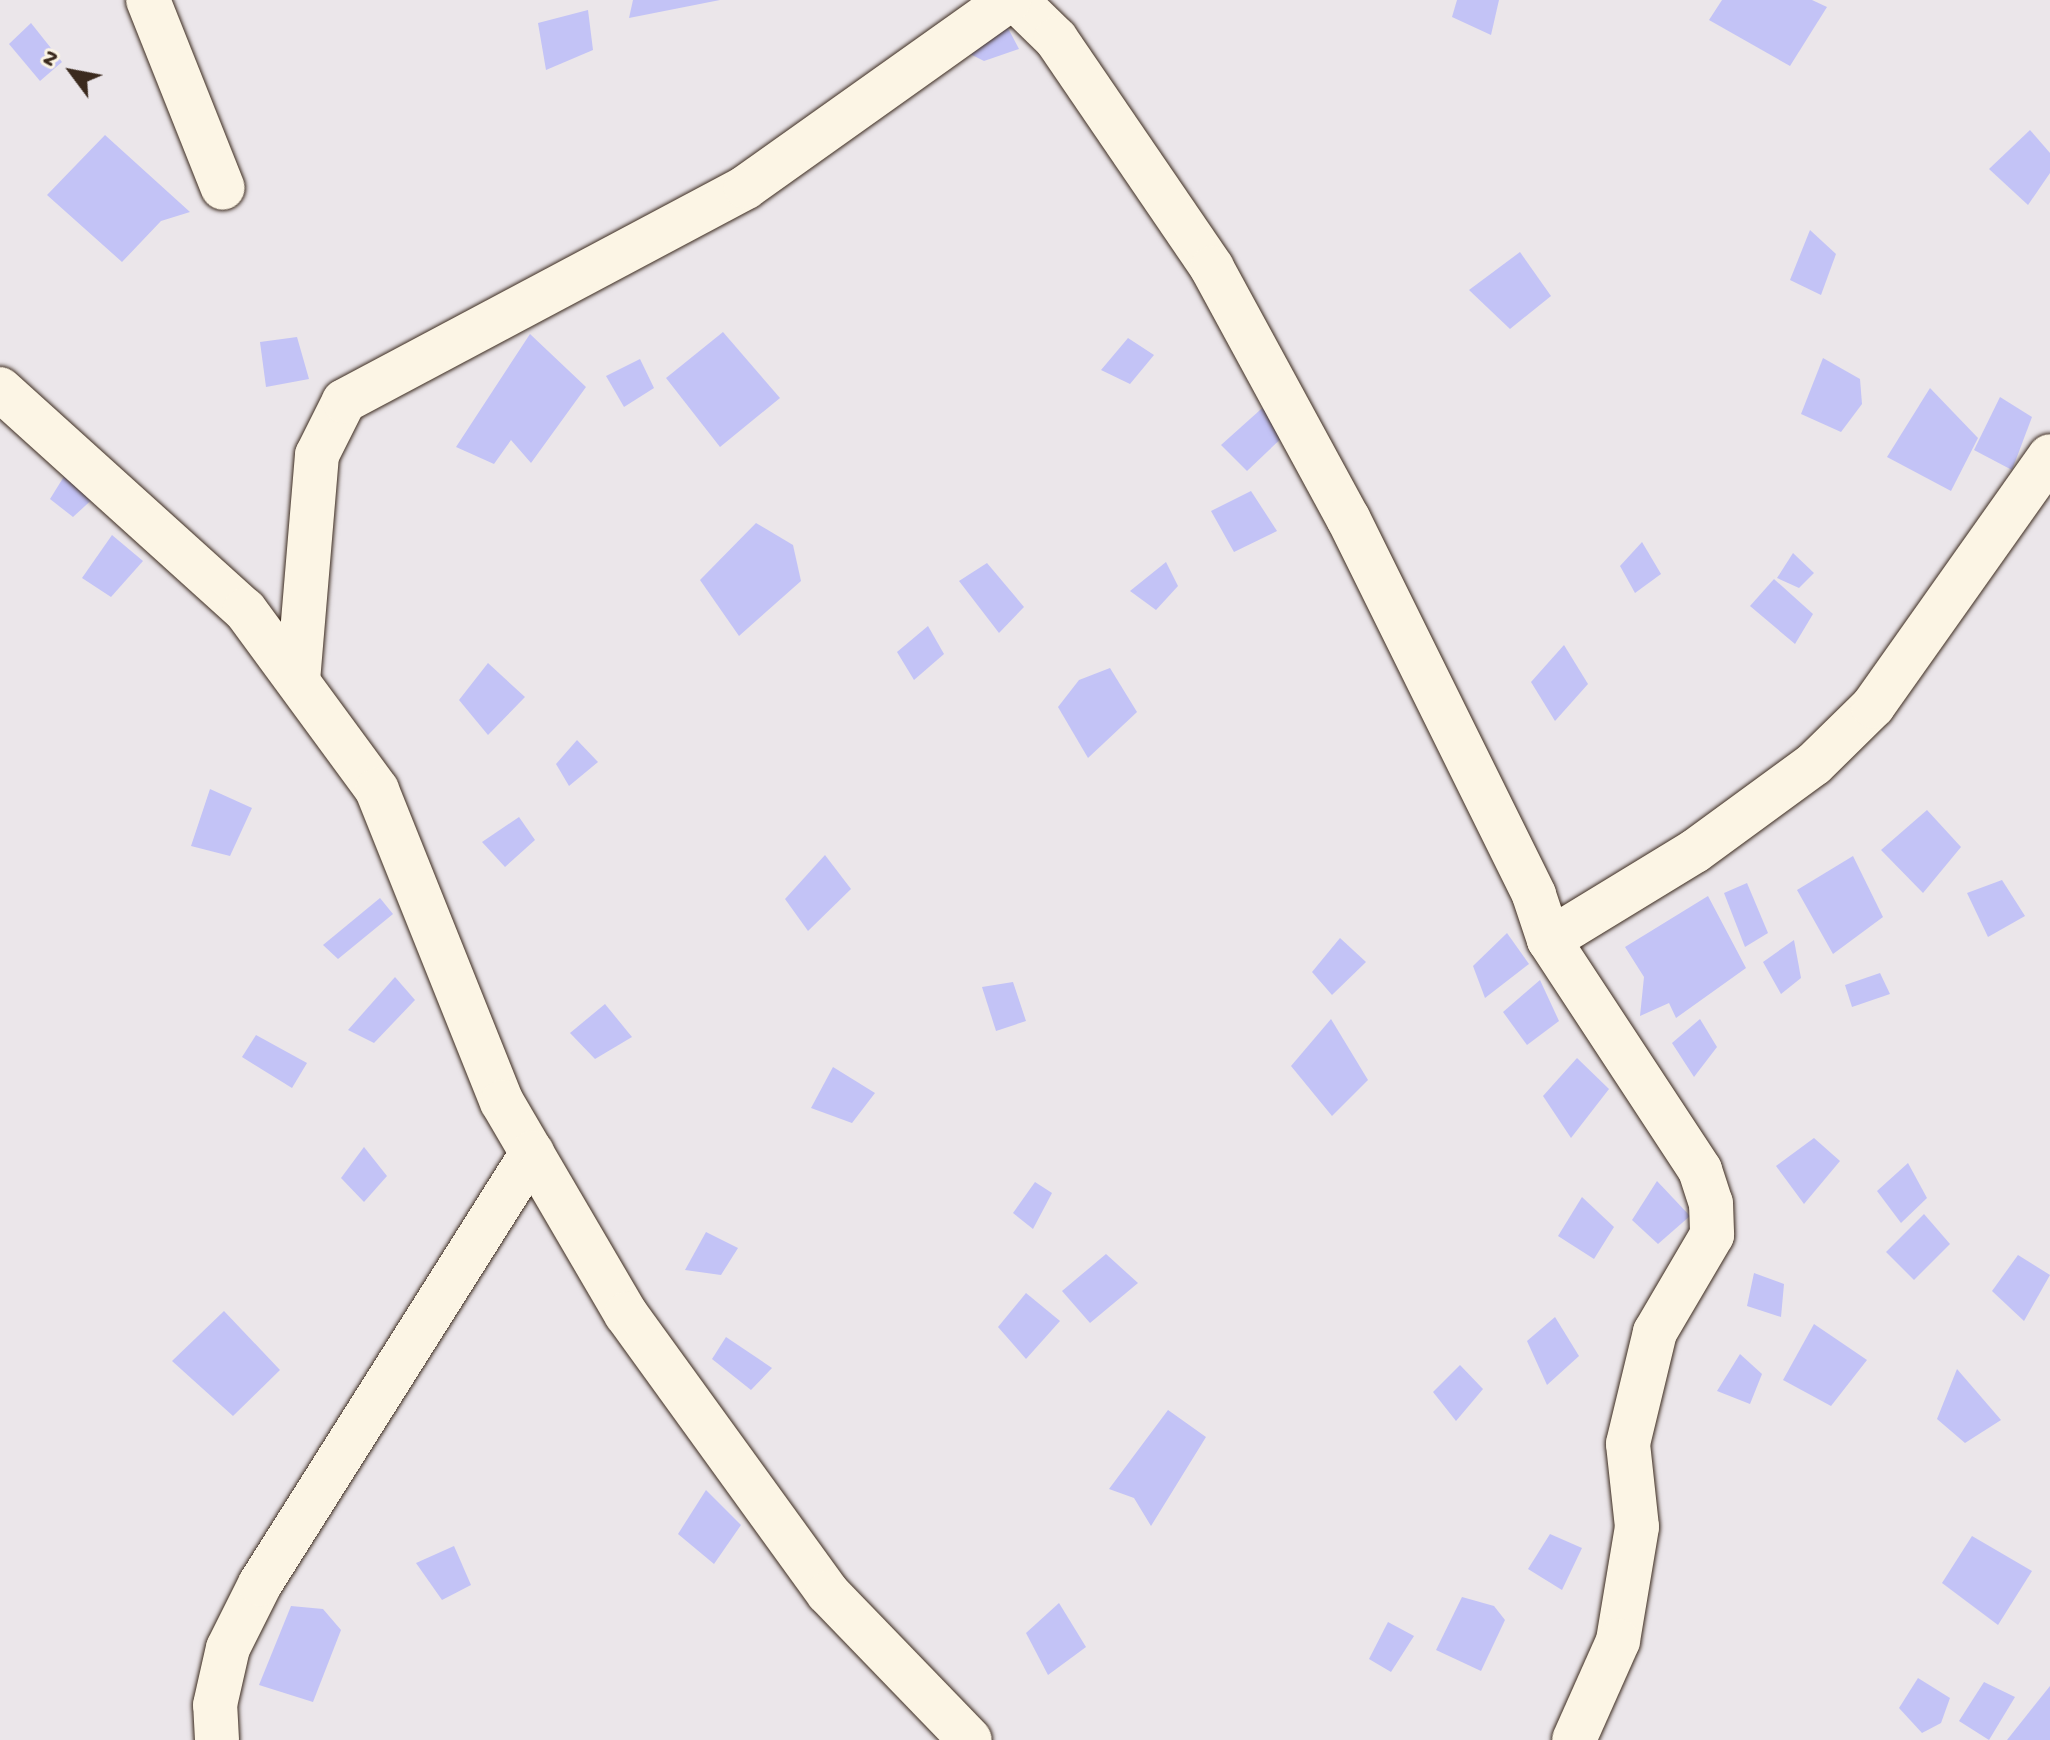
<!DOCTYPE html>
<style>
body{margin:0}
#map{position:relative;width:2050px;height:1740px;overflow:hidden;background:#ebe6ea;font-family:"Gochi Hand",sans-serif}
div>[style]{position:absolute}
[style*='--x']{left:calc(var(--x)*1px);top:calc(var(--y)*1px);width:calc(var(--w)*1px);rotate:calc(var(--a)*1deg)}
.building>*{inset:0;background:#c3c3f6}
.roads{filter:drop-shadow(0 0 2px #3b2a1e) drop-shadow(0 0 2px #3b2a1e)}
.minor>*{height:44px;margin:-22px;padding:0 22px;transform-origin:22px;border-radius:22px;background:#fcf5e5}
span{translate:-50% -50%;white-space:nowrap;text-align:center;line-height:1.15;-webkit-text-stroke:6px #fcf5e5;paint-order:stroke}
.north{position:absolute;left:32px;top:32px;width:80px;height:80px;-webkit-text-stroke:6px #fcf5e5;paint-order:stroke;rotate:302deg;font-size:22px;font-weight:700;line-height:32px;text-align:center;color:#3b2a1e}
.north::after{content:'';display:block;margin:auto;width:28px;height:36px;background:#3b2a1e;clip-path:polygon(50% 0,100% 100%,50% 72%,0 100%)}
</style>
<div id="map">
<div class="building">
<i style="clip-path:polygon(633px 0,720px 0,629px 18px)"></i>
<i style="clip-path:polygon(1457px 0,1499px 0,1491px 35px,1452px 17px)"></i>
<i style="clip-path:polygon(1722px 0,1812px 0,1827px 7px,1790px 66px,1709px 20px)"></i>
<i style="clip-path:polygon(588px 10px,593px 50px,546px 70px,538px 23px)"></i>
<i style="clip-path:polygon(1002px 17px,1019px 49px,984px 61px,958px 48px)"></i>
<i style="clip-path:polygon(31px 23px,62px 62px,40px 81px,9px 44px)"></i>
<i style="clip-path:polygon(2030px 130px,2050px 153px,2050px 173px,2028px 205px,1989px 169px)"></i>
<i style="clip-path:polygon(105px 135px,190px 212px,161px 221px,122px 262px,47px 195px)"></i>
<i style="clip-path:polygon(1810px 230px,1836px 254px,1821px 295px,1790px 280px)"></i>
<i style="clip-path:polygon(1520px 252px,1551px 296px,1510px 329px,1469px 290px)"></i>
<i style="clip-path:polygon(723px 332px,780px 398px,720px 447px,666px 378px)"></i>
<i style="clip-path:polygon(530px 334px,586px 387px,531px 463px,511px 440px,494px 464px,456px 447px)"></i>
<i style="clip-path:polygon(297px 337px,309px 379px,266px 387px,260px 342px)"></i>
<i style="clip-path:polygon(1128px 338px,1154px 355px,1130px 384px,1101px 370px)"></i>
<i style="clip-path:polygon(1823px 358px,1860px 379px,1862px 404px,1841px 432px,1801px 414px)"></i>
<i style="clip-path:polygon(640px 359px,654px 388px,624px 407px,606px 376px)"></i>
<i style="clip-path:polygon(1930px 388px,1978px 438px,1951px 491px,1887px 457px)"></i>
<i style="clip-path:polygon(2000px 397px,2032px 417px,2012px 470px,1974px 450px)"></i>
<i style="clip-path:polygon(1269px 402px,1288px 432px,1247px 471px,1221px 445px)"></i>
<i style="clip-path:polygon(68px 470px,97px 495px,73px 517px,50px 499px)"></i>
<i style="clip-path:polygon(1251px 491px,1277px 531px,1234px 552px,1211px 511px)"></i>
<i style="clip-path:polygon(756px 523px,793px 545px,801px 581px,739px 636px,700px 580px)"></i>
<i style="clip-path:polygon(112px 535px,143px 561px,111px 597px,82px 578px)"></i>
<i style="clip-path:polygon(1642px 542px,1661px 574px,1635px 593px,1620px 566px)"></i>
<i style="clip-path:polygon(1793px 553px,1814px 573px,1799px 588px,1777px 578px)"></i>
<i style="clip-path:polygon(1166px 562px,1178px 586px,1156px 610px,1130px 591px)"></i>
<i style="clip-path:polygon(987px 563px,1024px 607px,999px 633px,959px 581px)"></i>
<i style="clip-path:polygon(1774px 579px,1813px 614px,1795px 644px,1750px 606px)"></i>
<i style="clip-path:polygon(928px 626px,944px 654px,914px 680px,897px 652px)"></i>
<i style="clip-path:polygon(1564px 645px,1588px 684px,1555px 721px,1531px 682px)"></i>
<i style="clip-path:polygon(488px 663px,525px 697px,488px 735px,459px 700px)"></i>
<i style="clip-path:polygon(1110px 668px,1137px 712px,1088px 758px,1058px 707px,1079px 680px)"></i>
<i style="clip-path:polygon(577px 740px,598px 762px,569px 786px,556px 764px)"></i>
<i style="clip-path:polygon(210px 789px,252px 808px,230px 856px,191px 846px)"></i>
<i style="clip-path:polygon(1927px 810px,1961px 847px,1923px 893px,1881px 850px)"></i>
<i style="clip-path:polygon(519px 817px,535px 840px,505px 867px,482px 842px)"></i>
<i style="clip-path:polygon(825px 855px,851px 889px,808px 931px,785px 899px)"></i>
<i style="clip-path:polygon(1853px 856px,1883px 917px,1833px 954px,1797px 890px)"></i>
<i style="clip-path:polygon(2002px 880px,2025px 916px,1988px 937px,1967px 893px)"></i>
<i style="clip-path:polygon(1747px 883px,1768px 933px,1745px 947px,1724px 893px)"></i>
<i style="clip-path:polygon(1708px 896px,1746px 968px,1676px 1018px,1669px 1003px,1640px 1016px,1644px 977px,1625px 947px)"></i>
<i style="clip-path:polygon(380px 898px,393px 914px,338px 959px,323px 945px)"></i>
<i style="clip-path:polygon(1507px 933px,1529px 964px,1485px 998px,1473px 966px)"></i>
<i style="clip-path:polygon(1340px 938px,1366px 962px,1332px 995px,1312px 972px)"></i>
<i style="clip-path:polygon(1794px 940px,1801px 978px,1781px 994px,1763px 962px)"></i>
<i style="clip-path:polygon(1880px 973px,1890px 994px,1852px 1007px,1845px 985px)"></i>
<i style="clip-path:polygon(395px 977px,415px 1000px,374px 1043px,348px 1030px)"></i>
<i style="clip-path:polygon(1540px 980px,1559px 1021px,1527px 1045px,1503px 1012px)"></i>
<i style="clip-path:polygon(1013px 982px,1026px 1021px,996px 1031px,982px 987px)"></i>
<i style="clip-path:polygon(605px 1004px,632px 1037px,595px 1059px,570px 1033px)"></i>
<i style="clip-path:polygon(1331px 1019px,1368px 1080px,1332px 1116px,1291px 1066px)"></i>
<i style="clip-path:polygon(1700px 1019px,1717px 1047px,1694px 1077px,1672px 1043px)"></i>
<i style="clip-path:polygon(256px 1035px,307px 1063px,292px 1088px,242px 1057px)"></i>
<i style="clip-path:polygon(1577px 1058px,1609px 1089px,1571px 1138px,1543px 1096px)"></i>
<i style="clip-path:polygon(833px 1067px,875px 1093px,852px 1123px,811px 1108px)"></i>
<i style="clip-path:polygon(1814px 1138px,1840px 1161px,1804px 1204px,1776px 1166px)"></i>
<i style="clip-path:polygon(364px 1147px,387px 1176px,364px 1202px,341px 1178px)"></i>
<i style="clip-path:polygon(1908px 1163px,1927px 1198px,1901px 1223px,1877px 1191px)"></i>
<i style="clip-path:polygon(1657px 1181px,1690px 1216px,1658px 1244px,1632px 1220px)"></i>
<i style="clip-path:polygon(1035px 1182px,1052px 1193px,1033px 1229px,1013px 1213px)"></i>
<i style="clip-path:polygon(1582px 1197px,1614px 1227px,1594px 1259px,1558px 1236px)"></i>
<i style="clip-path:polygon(1924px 1214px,1950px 1244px,1914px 1280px,1886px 1252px)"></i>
<i style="clip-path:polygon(706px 1232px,738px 1248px,721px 1275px,685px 1270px)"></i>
<i style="clip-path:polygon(1106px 1254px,1138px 1283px,1090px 1323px,1062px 1291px)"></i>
<i style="clip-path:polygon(2018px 1255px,2050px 1275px,2024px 1321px,1992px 1291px)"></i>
<i style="clip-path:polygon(1754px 1273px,1784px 1284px,1781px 1317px,1747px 1306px)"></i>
<i style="clip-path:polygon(1026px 1293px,1060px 1321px,1026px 1359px,998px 1327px)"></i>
<i style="clip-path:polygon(224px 1311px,280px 1370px,233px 1416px,172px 1361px)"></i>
<i style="clip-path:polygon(1555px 1317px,1579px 1356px,1547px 1385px,1527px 1341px)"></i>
<i style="clip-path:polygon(1814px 1324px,1867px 1360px,1831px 1406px,1783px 1380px)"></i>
<i style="clip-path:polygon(726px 1337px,772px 1368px,751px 1390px,712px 1359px)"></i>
<i style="clip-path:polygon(1740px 1354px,1762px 1374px,1750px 1404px,1717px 1391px)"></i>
<i style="clip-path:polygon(1460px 1365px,1483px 1389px,1456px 1421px,1433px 1392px)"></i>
<i style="clip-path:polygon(1957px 1369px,2001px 1420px,1965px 1443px,1937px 1419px)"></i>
<i style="clip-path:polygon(1168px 1410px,1206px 1437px,1151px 1526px,1134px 1498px,1109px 1489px)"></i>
<i style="clip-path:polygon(706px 1490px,741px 1525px,714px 1564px,678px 1534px)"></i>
<i style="clip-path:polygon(1550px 1534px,1582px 1548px,1562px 1590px,1528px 1569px)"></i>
<i style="clip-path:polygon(1972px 1536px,2032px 1571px,1998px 1625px,1942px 1583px)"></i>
<i style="clip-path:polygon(454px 1546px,471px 1585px,442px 1600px,416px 1563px)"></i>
<i style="clip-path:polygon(1462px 1597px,1494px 1606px,1505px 1620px,1481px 1671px,1436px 1650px)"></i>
<i style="clip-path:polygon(1059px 1603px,1086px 1647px,1048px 1675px,1026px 1633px)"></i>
<i style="clip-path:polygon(291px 1606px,323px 1609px,341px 1630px,313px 1702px,259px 1685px)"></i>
<i style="clip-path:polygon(1388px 1622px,1414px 1636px,1391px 1672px,1369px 1659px)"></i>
<i style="clip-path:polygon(1918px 1678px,1950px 1698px,1941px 1723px,1922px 1733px,1899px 1708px)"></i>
<i style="clip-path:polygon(1984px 1682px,2015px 1697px,1989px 1740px,1959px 1721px)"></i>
<i style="clip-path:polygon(2050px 1686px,2050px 1740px,2007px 1740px)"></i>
</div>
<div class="roads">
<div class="minor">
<i style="--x:148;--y:0;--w:202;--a:68.3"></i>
<i style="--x:1016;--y:0;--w:56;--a:44.3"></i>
<i style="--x:1056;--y:39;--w:277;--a:55.7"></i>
<i style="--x:1212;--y:268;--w:285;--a:61.5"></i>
<i style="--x:1348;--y:518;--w:420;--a:63.7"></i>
<i style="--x:1534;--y:895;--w:47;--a:71.6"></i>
<i style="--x:1549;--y:940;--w:275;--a:56.7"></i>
<i style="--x:1700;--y:1170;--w:35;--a:72"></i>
<i style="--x:1711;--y:1203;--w:32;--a:88"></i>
<i style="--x:1712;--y:1235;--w:113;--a:120.4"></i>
<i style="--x:1655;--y:1332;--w:115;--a:103.6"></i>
<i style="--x:1628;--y:1444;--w:83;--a:83.8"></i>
<i style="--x:1637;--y:1527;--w:116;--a:99.5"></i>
<i style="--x:1618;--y:1641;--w:108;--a:114"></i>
<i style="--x:0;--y:389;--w:330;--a:42.1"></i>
<i style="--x:245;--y:610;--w:223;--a:53.7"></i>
<i style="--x:377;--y:790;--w:336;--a:68.2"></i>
<i style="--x:502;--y:1102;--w:246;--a:59.7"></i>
<i style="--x:626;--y:1314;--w:344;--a:54.1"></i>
<i style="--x:828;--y:1593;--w:204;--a:46"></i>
<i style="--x:298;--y:681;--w:227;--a:-85.2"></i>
<i style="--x:317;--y:455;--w:60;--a:-63.4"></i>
<i style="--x:344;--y:401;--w:455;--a:-28"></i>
<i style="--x:746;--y:187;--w:323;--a:-35.4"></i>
<i style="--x:1549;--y:940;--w:171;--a:-31.4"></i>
<i style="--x:1695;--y:851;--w:147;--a:-36.2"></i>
<i style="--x:1814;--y:764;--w:83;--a:-44.5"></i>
<i style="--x:1873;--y:706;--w:306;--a:-54.7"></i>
<i style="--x:217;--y:1740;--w:35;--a:-93"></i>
<i style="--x:215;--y:1705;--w:58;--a:-77.2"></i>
<i style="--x:228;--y:1648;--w:72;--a:-63.4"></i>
<i style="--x:260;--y:1584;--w:510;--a:-57.74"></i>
</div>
</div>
<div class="north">N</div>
</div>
